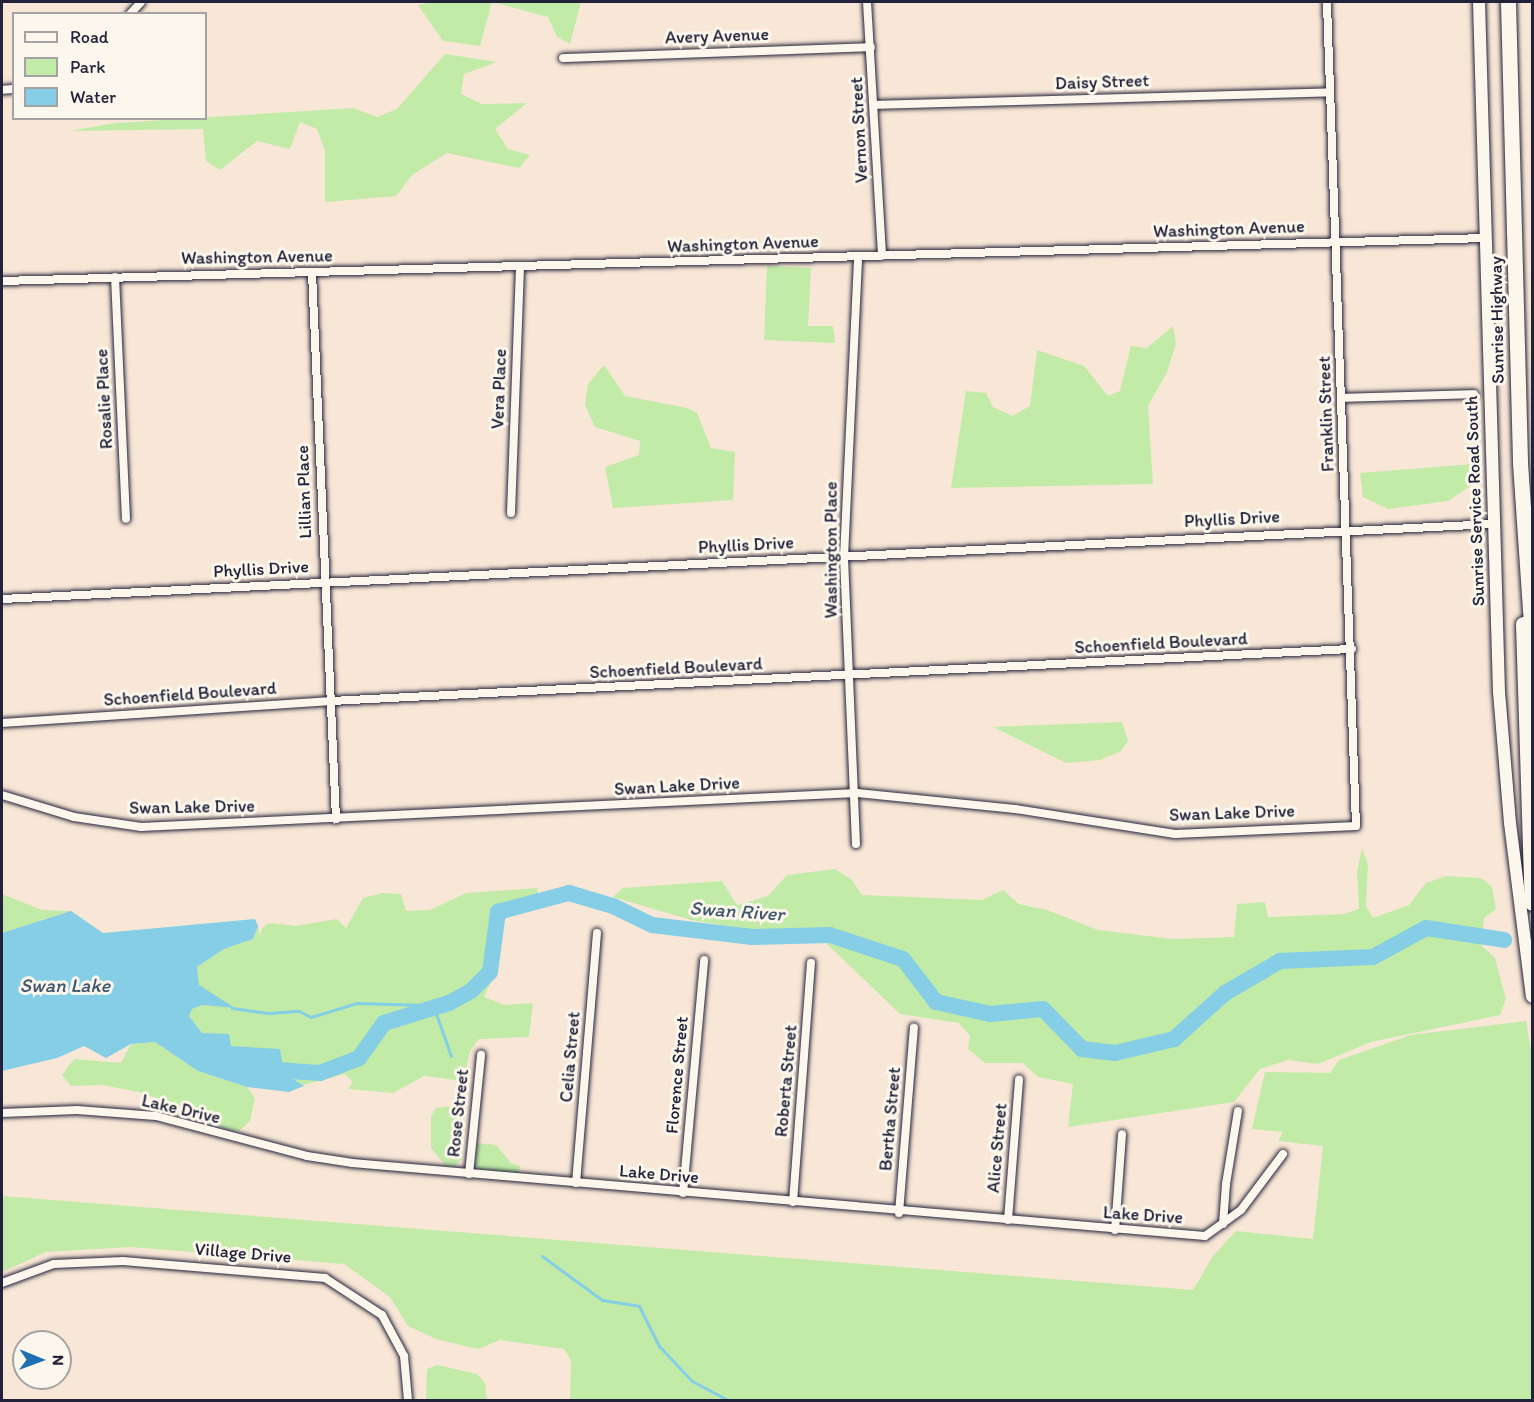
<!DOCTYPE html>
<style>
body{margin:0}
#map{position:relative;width:1534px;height:1402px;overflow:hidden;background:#f8e7d6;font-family:Itim,sans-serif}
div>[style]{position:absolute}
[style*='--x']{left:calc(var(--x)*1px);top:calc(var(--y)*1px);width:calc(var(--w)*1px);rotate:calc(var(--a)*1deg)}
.green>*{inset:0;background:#c2eba8}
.water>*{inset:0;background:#85cee6}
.stream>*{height:3px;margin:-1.5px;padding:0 1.5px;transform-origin:1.5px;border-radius:1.5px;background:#85cee6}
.river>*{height:16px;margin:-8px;padding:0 8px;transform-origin:8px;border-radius:8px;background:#85cee6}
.roads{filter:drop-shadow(0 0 2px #22223b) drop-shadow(0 0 2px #22223b)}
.minor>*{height:8px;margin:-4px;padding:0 4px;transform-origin:4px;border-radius:4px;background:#fbf7ec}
.secondary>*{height:12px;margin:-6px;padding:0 6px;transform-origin:6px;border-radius:6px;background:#fbf7ec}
.motorway>*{height:15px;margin:-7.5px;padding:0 7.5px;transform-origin:7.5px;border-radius:7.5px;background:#fbf7ec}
span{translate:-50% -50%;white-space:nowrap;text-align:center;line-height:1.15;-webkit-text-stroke:6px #fbf7ec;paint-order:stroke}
.street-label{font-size:18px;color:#22223b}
.water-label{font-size:20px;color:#40566e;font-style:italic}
.frame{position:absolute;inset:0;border:3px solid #22223b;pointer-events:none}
.legend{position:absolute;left:12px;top:12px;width:195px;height:108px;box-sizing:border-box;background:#fbf7ec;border:2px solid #a4a2a5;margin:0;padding:8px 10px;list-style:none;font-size:18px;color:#22223b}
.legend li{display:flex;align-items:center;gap:12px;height:30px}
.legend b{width:30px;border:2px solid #a4a2a5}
.north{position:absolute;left:12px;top:1330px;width:60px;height:60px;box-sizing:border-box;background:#fbf7ec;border:2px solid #a4a2a5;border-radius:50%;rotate:91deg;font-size:16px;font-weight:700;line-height:24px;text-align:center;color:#22223b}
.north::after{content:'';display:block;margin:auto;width:21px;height:27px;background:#1f6fb2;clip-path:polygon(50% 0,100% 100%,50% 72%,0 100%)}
</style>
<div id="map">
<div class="green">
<i style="clip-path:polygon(433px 2px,581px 2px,570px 44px,557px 37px,548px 17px,492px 2px,480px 46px,443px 41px,418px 5px)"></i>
<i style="clip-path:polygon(445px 54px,497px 62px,464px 74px,461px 94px,482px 104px,527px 103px,495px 129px,508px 149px,530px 155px,519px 168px,447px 153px,412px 175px,396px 196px,325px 202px,325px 151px,317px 129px,300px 122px,290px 149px,257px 141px,220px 170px,206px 161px,203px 129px,69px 131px,116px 123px,353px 108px,377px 117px,397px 109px)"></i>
<i style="clip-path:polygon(767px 266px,811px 268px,808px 326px,833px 326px,835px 343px,764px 340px)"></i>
<i style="clip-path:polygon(1173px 326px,1176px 344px,1167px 372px,1148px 406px,1153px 484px,951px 488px,966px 391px,986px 393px,993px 407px,1012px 416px,1030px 406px,1037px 350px,1084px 366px,1108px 396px,1120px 391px,1131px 346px,1147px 348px)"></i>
<i style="clip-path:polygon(604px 365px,625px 396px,687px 408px,697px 413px,711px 448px,735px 452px,733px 500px,613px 508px,605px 467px,639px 455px,640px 441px,595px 427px,585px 405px,588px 384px)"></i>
<i style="clip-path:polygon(1473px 464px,1472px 485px,1448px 501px,1388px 509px,1363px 497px,1360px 473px)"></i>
<i style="clip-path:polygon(1122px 722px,1128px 741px,1121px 751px,1100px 760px,1066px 763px,993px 727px)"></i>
<i style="clip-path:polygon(1362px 848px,1368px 865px,1366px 906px,1373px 918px,1409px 905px,1426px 883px,1446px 876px,1481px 878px,1492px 887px,1496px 909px,1484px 918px,1481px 945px,1495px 958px,1502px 985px,1506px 999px,1500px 1015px,1371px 1042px,1318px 1064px,1288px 1060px,1260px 1069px,1234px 1102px,1068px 1127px,1073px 1084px,1038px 1077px,1023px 1063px,985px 1063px,968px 1049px,970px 1036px,959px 1023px,900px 1014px,825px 942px,691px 920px,613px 897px,623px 888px,722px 881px,737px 905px,768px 896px,787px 875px,835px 869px,852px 880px,862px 895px,982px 900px,1003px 890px,1019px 904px,1047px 910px,1098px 930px,1172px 939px,1234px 937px,1237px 904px,1265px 902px,1268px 917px,1344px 914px,1359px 909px,1357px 872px)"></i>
<i style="clip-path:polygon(538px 888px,536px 901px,508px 909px,502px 916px,499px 964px,484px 997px,504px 1005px,533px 1003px,529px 1037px,479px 1039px,470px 1051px,463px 1081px,424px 1076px,393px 1093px,348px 1089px,353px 1082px,345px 1074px,303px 1085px,202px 1033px,189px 1016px,192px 1009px,202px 1005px,233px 1007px,198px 985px,197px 967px,224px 949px,253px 939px,258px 926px,260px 936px,262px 928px,270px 923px,296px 926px,337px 919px,346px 928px,363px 898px,382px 893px,401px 894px,406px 911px,430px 910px,466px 893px)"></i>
<i style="clip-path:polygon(2px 894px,42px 910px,71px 911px,2px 933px)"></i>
<i style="clip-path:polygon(1526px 1021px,1532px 1057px,1532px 1400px,570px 1400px,571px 1360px,564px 1349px,500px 1340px,478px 1349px,436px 1339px,408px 1326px,390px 1297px,344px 1264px,130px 1247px,46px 1252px,2px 1272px,2px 1196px,1193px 1290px,1213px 1256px,1236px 1231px,1313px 1239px,1323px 1146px,1278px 1141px,1283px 1132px,1252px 1129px,1265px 1072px,1330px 1073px,1339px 1060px,1411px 1035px)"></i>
<i style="clip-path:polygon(155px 1042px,198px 1071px,247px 1087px,255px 1098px,250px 1121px,239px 1131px,225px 1129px,194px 1111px,139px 1092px,102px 1085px,71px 1086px,62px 1075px,74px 1059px,121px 1063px,131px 1044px)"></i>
<i style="clip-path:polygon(462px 1105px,462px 1158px,454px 1168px,447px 1167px,431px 1148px,431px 1116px,436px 1108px)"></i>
<i style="clip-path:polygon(477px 1143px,496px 1145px,511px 1163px,520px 1166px,519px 1174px,480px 1169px,475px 1165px)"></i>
<i style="clip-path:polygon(437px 1365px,477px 1374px,485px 1383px,487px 1400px,426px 1400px,427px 1369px)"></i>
</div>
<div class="water">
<i style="clip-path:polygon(71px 911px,103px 933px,255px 919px,258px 926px,253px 939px,224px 949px,197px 967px,199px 985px,235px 1008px,202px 1005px,192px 1009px,189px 1016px,202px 1033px,229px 1034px,231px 1046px,280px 1049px,284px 1073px,304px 1086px,289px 1092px,247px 1087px,198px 1071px,155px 1042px,131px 1044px,106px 1058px,84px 1046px,57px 1058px,2px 1071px,2px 933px)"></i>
</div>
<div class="stream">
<i style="--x:232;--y:1008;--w:36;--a:8"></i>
<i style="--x:268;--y:1013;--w:31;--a:-4"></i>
<i style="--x:299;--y:1011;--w:13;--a:27"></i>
<i style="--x:311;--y:1017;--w:48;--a:-16.9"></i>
<i style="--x:357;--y:1003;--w:69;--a:1.7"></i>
<i style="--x:426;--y:1005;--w:9;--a:21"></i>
<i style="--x:434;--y:1008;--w:51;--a:70.5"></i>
<i style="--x:542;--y:1256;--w:74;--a:36.3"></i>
<i style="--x:602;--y:1300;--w:37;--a:9"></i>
<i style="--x:639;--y:1306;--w:45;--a:63.4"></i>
<i style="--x:659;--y:1346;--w:48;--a:46.7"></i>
<i style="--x:692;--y:1381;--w:40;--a:28"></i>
</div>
<div class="river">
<i style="--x:262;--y:1069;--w:58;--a:3.9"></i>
<i style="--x:320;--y:1073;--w:42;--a:-21"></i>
<i style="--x:359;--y:1058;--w:43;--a:-54.5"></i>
<i style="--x:384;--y:1023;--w:68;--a:-17.1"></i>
<i style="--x:449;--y:1003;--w:25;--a:-29"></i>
<i style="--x:471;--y:991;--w:27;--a:-45"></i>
<i style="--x:490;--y:972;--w:61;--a:-82.4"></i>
<i style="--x:498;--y:912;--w:73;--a:-15"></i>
<i style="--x:569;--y:893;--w:46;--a:16.5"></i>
<i style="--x:613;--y:906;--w:43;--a:26"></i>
<i style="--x:652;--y:925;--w:101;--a:6.8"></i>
<i style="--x:752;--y:937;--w:78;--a:-1.5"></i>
<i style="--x:830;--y:935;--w:77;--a:18.2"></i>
<i style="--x:903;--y:959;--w:54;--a:52.5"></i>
<i style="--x:936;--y:1002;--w:55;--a:12.5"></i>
<i style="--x:990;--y:1014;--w:53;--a:-5.4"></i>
<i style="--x:1043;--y:1009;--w:56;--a:45.7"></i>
<i style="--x:1082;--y:1049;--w:33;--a:7"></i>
<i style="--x:1115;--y:1053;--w:61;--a:-13.3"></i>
<i style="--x:1174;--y:1039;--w:69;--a:-42"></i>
<i style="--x:1225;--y:993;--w:64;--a:-30.2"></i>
<i style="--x:1280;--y:961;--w:93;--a:-2.5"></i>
<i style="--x:1373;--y:957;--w:60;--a:-28.7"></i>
<i style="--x:1426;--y:928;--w:79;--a:8.7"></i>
</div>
<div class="roads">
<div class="minor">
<i style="--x:867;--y:2;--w:254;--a:86.6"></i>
<i style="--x:130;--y:14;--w:16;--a:-47"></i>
<i style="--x:563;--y:58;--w:308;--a:-2"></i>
<i style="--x:2;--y:90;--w:12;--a:-5"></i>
<i style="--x:875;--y:105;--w:455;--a:-1.6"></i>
<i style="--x:312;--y:272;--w:548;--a:87.49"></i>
<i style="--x:115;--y:277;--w:242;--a:87.4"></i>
<i style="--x:2;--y:281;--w:1484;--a:-1.66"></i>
<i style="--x:1342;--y:398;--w:132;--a:-1.7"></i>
<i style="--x:511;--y:513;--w:246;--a:-87.9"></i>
<i style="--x:2;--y:599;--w:1493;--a:-2.88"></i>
<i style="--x:2;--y:723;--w:330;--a:-3.8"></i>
<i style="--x:331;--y:701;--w:1022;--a:-2.92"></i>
<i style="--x:2;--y:795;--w:75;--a:17"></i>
<i style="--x:74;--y:817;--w:68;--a:8.5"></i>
<i style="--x:141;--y:827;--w:717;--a:-2.72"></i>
<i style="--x:857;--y:793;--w:159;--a:5.8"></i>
<i style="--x:1015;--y:809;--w:162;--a:8.9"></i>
<i style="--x:1175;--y:834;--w:181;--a:-2.5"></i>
<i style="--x:1356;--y:826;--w:825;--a:-92.02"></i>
<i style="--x:856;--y:844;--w:287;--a:-92.4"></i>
<i style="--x:844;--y:557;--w:300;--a:-87.3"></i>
<i style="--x:2;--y:1113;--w:75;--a:-2.3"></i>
<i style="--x:77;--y:1110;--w:79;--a:4.3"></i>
<i style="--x:156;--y:1116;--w:156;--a:14.8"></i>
<i style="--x:307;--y:1156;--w:46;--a:8.8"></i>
<i style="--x:352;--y:1163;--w:856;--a:4.89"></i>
<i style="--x:1205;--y:1236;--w:44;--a:-35.8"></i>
<i style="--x:1241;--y:1210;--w:70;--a:-53.1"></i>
<i style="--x:469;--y:1174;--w:120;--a:-84.2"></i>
<i style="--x:576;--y:1183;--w:251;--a:-85.2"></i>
<i style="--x:683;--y:1193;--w:234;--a:-84.8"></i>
<i style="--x:793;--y:1202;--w:240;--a:-85.7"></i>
<i style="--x:899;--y:1213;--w:186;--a:-85.4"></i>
<i style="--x:1008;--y:1220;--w:141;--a:-85.5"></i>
<i style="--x:1223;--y:1224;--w:40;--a:-85.7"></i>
<i style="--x:1226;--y:1184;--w:74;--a:-80.7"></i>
<i style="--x:1115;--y:1230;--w:96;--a:-85.8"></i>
<i style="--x:2;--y:1283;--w:55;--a:-20.1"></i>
<i style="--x:54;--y:1264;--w:69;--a:-2.5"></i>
<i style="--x:123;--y:1261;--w:203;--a:4.8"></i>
<i style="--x:325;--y:1278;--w:68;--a:33"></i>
<i style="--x:382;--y:1315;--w:47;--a:61.8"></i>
<i style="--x:404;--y:1356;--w:44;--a:84.8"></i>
</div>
<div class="secondary">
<i style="--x:1479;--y:2;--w:690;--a:88.34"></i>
<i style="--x:1499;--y:692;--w:131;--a:85.2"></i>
<i style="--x:1510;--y:823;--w:175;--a:82.8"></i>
</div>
<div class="motorway">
<i style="--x:1508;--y:2;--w:461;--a:88.5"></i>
<i style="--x:1520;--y:463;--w:174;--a:86.1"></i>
<i style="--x:1523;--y:624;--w:279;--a:88.2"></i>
</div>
</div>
<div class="street-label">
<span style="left:717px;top:36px;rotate:-2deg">Avery Avenue</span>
<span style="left:1102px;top:82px;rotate:-2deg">Daisy Street</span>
<span style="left:859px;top:130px;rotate:-93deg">Vernon Street</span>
<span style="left:1229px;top:229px;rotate:-2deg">Washington Avenue</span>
<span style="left:743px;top:244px;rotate:-2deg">Washington Avenue</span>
<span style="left:257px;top:257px;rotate:-1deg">Washington Avenue</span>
<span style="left:1497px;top:320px;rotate:-91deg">Sunrise Highway</span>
<span style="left:499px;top:389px;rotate:-88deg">Vera Place</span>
<span style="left:104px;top:399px;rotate:-93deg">Rosalie Place</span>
<span style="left:1326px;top:414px;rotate:-92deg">Franklin Street</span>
<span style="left:304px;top:492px;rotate:-92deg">Lillian Place</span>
<span style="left:1475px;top:501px;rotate:-92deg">Sunrise Service Road South</span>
<span style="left:1232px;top:519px;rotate:-3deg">Phyllis Drive</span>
<span style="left:746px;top:545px;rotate:-3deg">Phyllis Drive</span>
<span style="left:831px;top:550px;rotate:-90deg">Washington Place</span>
<span style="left:261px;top:569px;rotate:-3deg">Phyllis Drive</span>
<span style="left:1161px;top:643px;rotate:-3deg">Schoenfield Boulevard</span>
<span style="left:676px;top:668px;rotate:-3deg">Schoenfield Boulevard</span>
<span style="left:190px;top:694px;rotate:-4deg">Schoenfield Boulevard</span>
<span style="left:677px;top:786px;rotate:-3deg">Swan Lake Drive</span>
<span style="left:192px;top:807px;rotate:-1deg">Swan Lake Drive</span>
<span style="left:1232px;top:813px;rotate:-2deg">Swan Lake Drive</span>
<span style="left:570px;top:1057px;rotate:-85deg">Celia Street</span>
<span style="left:677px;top:1075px;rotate:-85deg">Florence Street</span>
<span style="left:786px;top:1081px;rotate:-85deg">Roberta Street</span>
<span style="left:181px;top:1109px;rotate:13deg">Lake Drive</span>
<span style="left:458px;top:1113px;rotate:-84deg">Rose Street</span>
<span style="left:890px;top:1119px;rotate:-85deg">Bertha Street</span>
<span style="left:997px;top:1148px;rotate:-85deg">Alice Street</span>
<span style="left:659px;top:1174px;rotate:5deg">Lake Drive</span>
<span style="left:1143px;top:1215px;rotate:4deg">Lake Drive</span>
<span style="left:243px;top:1253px;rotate:5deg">Village Drive</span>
</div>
<div class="water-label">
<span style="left:737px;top:911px;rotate:4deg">Swan River</span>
<span style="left:65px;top:985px">Swan Lake</span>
</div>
<div class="frame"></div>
<ul class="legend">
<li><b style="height:8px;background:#fbf7ec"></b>Road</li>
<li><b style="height:16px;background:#c2eba8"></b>Park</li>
<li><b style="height:16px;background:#85cee6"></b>Water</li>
</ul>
<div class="north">N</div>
</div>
